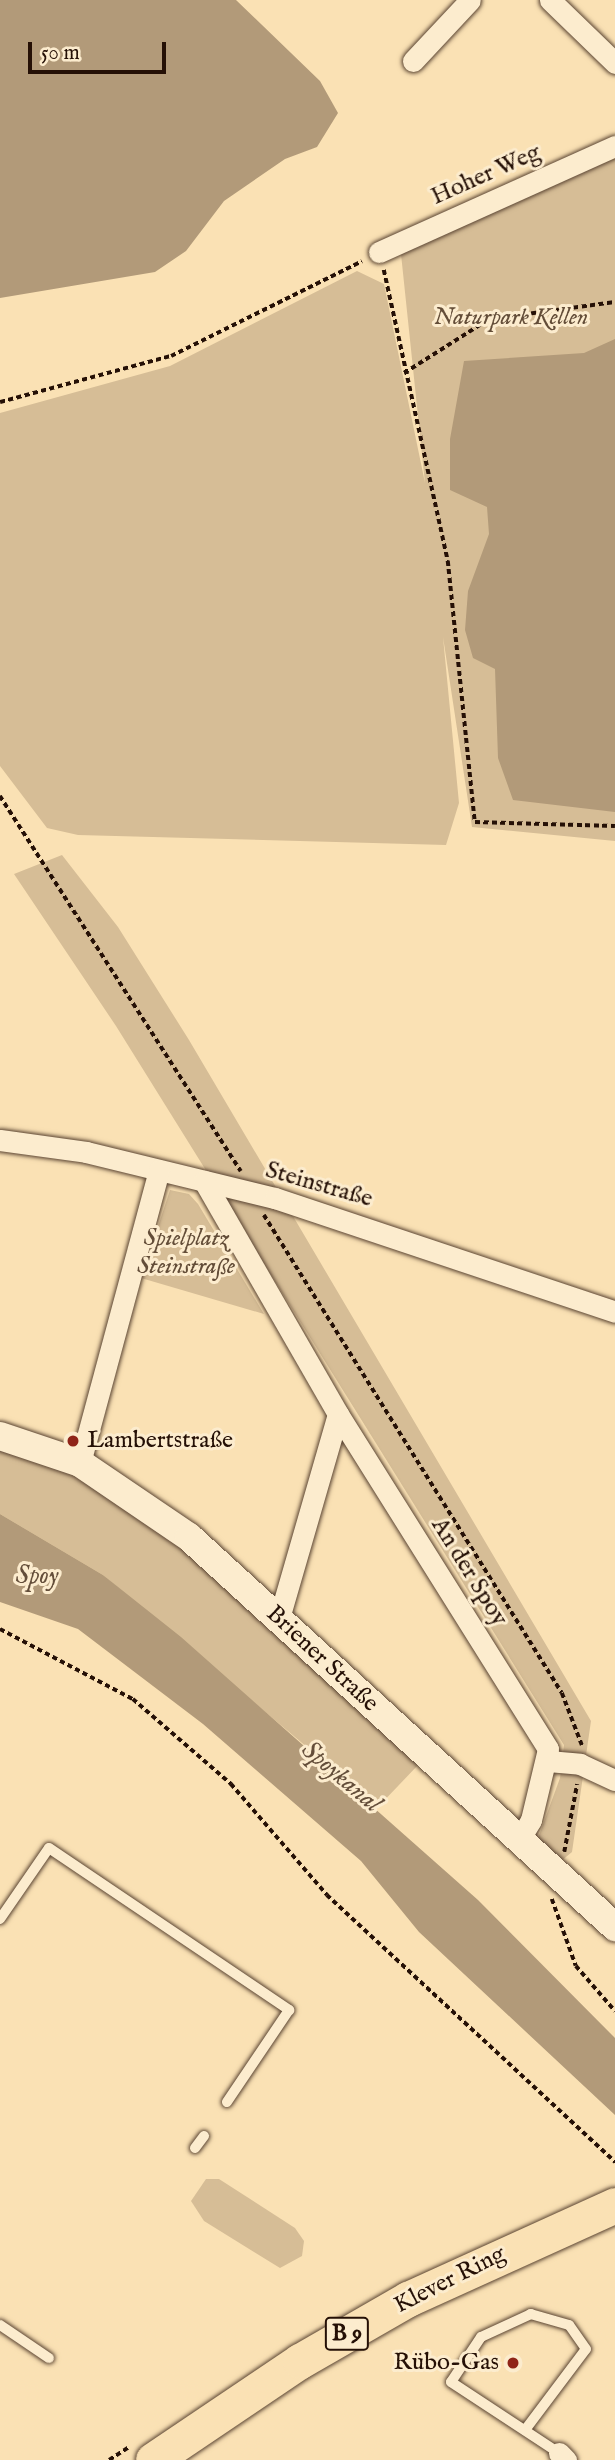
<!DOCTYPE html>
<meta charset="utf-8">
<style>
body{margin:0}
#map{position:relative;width:615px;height:2460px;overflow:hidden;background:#fae1b4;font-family:"IM FELL English",serif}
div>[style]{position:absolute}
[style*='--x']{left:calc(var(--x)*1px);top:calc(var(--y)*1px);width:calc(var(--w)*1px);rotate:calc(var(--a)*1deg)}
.green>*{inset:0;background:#d6bd96}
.water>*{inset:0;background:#b29a79}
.path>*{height:3.5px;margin-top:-1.75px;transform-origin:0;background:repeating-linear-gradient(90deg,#251006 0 5px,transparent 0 8.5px)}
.roads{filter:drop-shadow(0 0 2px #5a4432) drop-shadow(0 0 2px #5a4432)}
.service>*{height:10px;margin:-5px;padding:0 5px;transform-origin:5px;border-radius:5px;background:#fcecce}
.minor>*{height:21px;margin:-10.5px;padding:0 10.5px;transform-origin:10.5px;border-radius:10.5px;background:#fcecce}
.tertiary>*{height:28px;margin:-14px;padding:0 14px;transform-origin:14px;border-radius:14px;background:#fcecce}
.primary>*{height:35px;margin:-17.5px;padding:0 17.5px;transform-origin:17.5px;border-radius:17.5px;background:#fae1b4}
.dots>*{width:19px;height:19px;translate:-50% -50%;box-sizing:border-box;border:4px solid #fcecce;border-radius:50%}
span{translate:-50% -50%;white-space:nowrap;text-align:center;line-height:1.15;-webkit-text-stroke:6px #fcecce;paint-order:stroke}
.shield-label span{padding:2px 5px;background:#fcecce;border:2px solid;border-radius:5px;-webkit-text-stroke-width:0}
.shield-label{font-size:23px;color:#251006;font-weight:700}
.street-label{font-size:24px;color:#251006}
.park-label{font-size:24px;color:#634d38;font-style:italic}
.poi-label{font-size:24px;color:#251006}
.left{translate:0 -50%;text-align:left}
.right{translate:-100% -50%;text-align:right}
.water-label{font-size:26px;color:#644e3a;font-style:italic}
.scale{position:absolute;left:28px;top:42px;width:138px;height:32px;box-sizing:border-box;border:4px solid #251006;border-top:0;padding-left:9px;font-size:21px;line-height:24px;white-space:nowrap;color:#251006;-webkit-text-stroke:5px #fcecce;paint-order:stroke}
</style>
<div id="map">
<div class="green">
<i style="clip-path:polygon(615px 155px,615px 841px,472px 827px,443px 637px,459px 803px,446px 845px,78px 835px,47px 828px,0 766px,0 413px,170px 366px,357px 271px,384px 284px,425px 483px,401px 254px)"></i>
<i style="clip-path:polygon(62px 855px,118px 927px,189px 1040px,591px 1721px,572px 1852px,555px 1866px,537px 1841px,560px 1778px,564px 1745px,116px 1026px,14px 874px)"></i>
<i style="clip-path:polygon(170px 1190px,189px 1194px,198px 1204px,264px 1314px,141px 1278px)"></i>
<i style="clip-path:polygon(0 1447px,100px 1486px,156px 1523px,419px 1764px,378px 1807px,103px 1575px,0 1514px)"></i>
<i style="clip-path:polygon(206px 2179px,219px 2179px,295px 2228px,304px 2241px,302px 2256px,280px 2268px,204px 2221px,191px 2201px)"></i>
</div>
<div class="water">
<i style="clip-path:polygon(0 0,236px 0,320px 81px,338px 113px,317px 147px,285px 159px,224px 201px,186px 251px,155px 272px,0 298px)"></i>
<i style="clip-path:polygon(615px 339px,615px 812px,513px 800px,498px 758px,495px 669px,473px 658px,465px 630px,468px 591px,489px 534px,487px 507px,450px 490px,450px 439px,464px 361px,584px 353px)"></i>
<i style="clip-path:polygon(0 1514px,103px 1575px,181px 1637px,478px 1900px,615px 2038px,615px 2115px,419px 1932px,361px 1861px,203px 1724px,78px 1629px,0 1602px)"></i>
</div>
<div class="path">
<i style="--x:384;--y:270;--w:298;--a:77.6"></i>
<i style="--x:448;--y:561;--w:262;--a:84.1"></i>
<i style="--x:475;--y:822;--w:140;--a:1.6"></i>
<i style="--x:404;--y:373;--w:101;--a:-32.4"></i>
<i style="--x:489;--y:319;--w:127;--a:-7.7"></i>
<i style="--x:0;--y:402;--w:177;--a:-15.1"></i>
<i style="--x:171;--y:356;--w:213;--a:-26.4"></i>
<i style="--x:0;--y:796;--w:446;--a:57.3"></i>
<i style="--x:264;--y:1215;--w:563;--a:58.06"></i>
<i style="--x:562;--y:1693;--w:56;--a:69"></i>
<i style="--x:0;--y:1629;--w:150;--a:27.8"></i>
<i style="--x:133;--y:1699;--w:130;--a:40.9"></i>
<i style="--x:231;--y:1784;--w:147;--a:49.1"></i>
<i style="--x:327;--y:1895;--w:393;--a:42.8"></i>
<i style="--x:564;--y:1852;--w:69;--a:-79.2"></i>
<i style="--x:552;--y:1899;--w:71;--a:70.3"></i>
<i style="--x:576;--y:1966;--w:60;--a:49.1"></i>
<i style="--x:109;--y:2460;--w:24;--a:-33"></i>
</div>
<div class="roads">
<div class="service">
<i style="--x:0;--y:1919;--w:86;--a:-55.4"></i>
<i style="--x:49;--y:1848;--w:290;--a:34"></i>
<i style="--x:289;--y:2010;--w:111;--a:124"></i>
<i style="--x:195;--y:2148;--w:15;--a:-53"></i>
<i style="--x:0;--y:2325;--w:59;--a:34"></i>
<i style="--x:525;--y:2430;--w:101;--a:-53"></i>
<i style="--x:586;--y:2349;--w:29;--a:-125"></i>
<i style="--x:569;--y:2325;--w:40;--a:-164"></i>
<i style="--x:531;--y:2314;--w:55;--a:155.3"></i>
<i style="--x:481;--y:2337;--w:54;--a:123.7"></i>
<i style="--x:451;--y:2382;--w:129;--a:33.3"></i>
</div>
<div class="minor">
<i style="--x:550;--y:0;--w:91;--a:44.1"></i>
<i style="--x:413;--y:61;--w:83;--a:-46.9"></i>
<i style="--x:379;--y:252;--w:259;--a:-24.2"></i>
<i style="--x:0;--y:1140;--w:87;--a:7.9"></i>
<i style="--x:86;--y:1152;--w:195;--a:13.7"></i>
<i style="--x:275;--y:1198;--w:359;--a:18.5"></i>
<i style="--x:204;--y:1181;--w:269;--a:60.1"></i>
<i style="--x:338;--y:1414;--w:212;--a:106.1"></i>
<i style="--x:338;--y:1414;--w:395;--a:57.9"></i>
<i style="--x:548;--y:1749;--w:73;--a:103.5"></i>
<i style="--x:531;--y:1820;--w:26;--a:121"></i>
<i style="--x:80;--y:1463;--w:303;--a:-74.9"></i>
<i style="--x:548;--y:1761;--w:32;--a:5"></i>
<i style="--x:580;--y:1764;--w:38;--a:25"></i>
<i style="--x:559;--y:2453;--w:10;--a:45"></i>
</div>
<div class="tertiary">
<i style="--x:0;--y:1436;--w:84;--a:18.6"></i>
<i style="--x:80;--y:1463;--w:132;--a:34.2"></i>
<i style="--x:189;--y:1537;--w:578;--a:42.47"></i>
</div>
<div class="primary">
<i style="--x:153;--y:2460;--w:177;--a:-34"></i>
<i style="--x:300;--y:2361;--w:125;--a:-29.9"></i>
<i style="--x:408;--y:2299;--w:227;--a:-24.4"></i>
</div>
</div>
<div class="dots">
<i style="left:73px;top:1441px;background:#8f2418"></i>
<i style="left:513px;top:2363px;background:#8f2418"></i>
</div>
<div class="shield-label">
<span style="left:347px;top:2334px">B 9</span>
</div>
<div class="street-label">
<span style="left:486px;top:175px;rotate:-24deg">Hoher Weg</span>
<span style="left:319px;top:1185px;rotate:16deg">Steinstraße</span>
<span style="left:469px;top:1572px;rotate:58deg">An der Spoy</span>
<span style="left:322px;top:1659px;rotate:43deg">Briener Straße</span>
<span style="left:450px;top:2280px;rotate:-27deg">Klever Ring</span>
</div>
<div class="park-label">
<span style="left:511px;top:318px">Naturpark Kellen</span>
<span style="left:186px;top:1253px">Spielplatz<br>Steinstraße</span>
</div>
<div class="poi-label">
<span class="left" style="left:87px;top:1441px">Lambertstraße</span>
<span class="right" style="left:499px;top:2363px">Rübo-Gas</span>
</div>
<div class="water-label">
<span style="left:37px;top:1576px">Spoy</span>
<span style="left:341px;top:1777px;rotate:40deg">Spoykanal</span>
</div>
<div class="scale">50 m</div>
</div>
